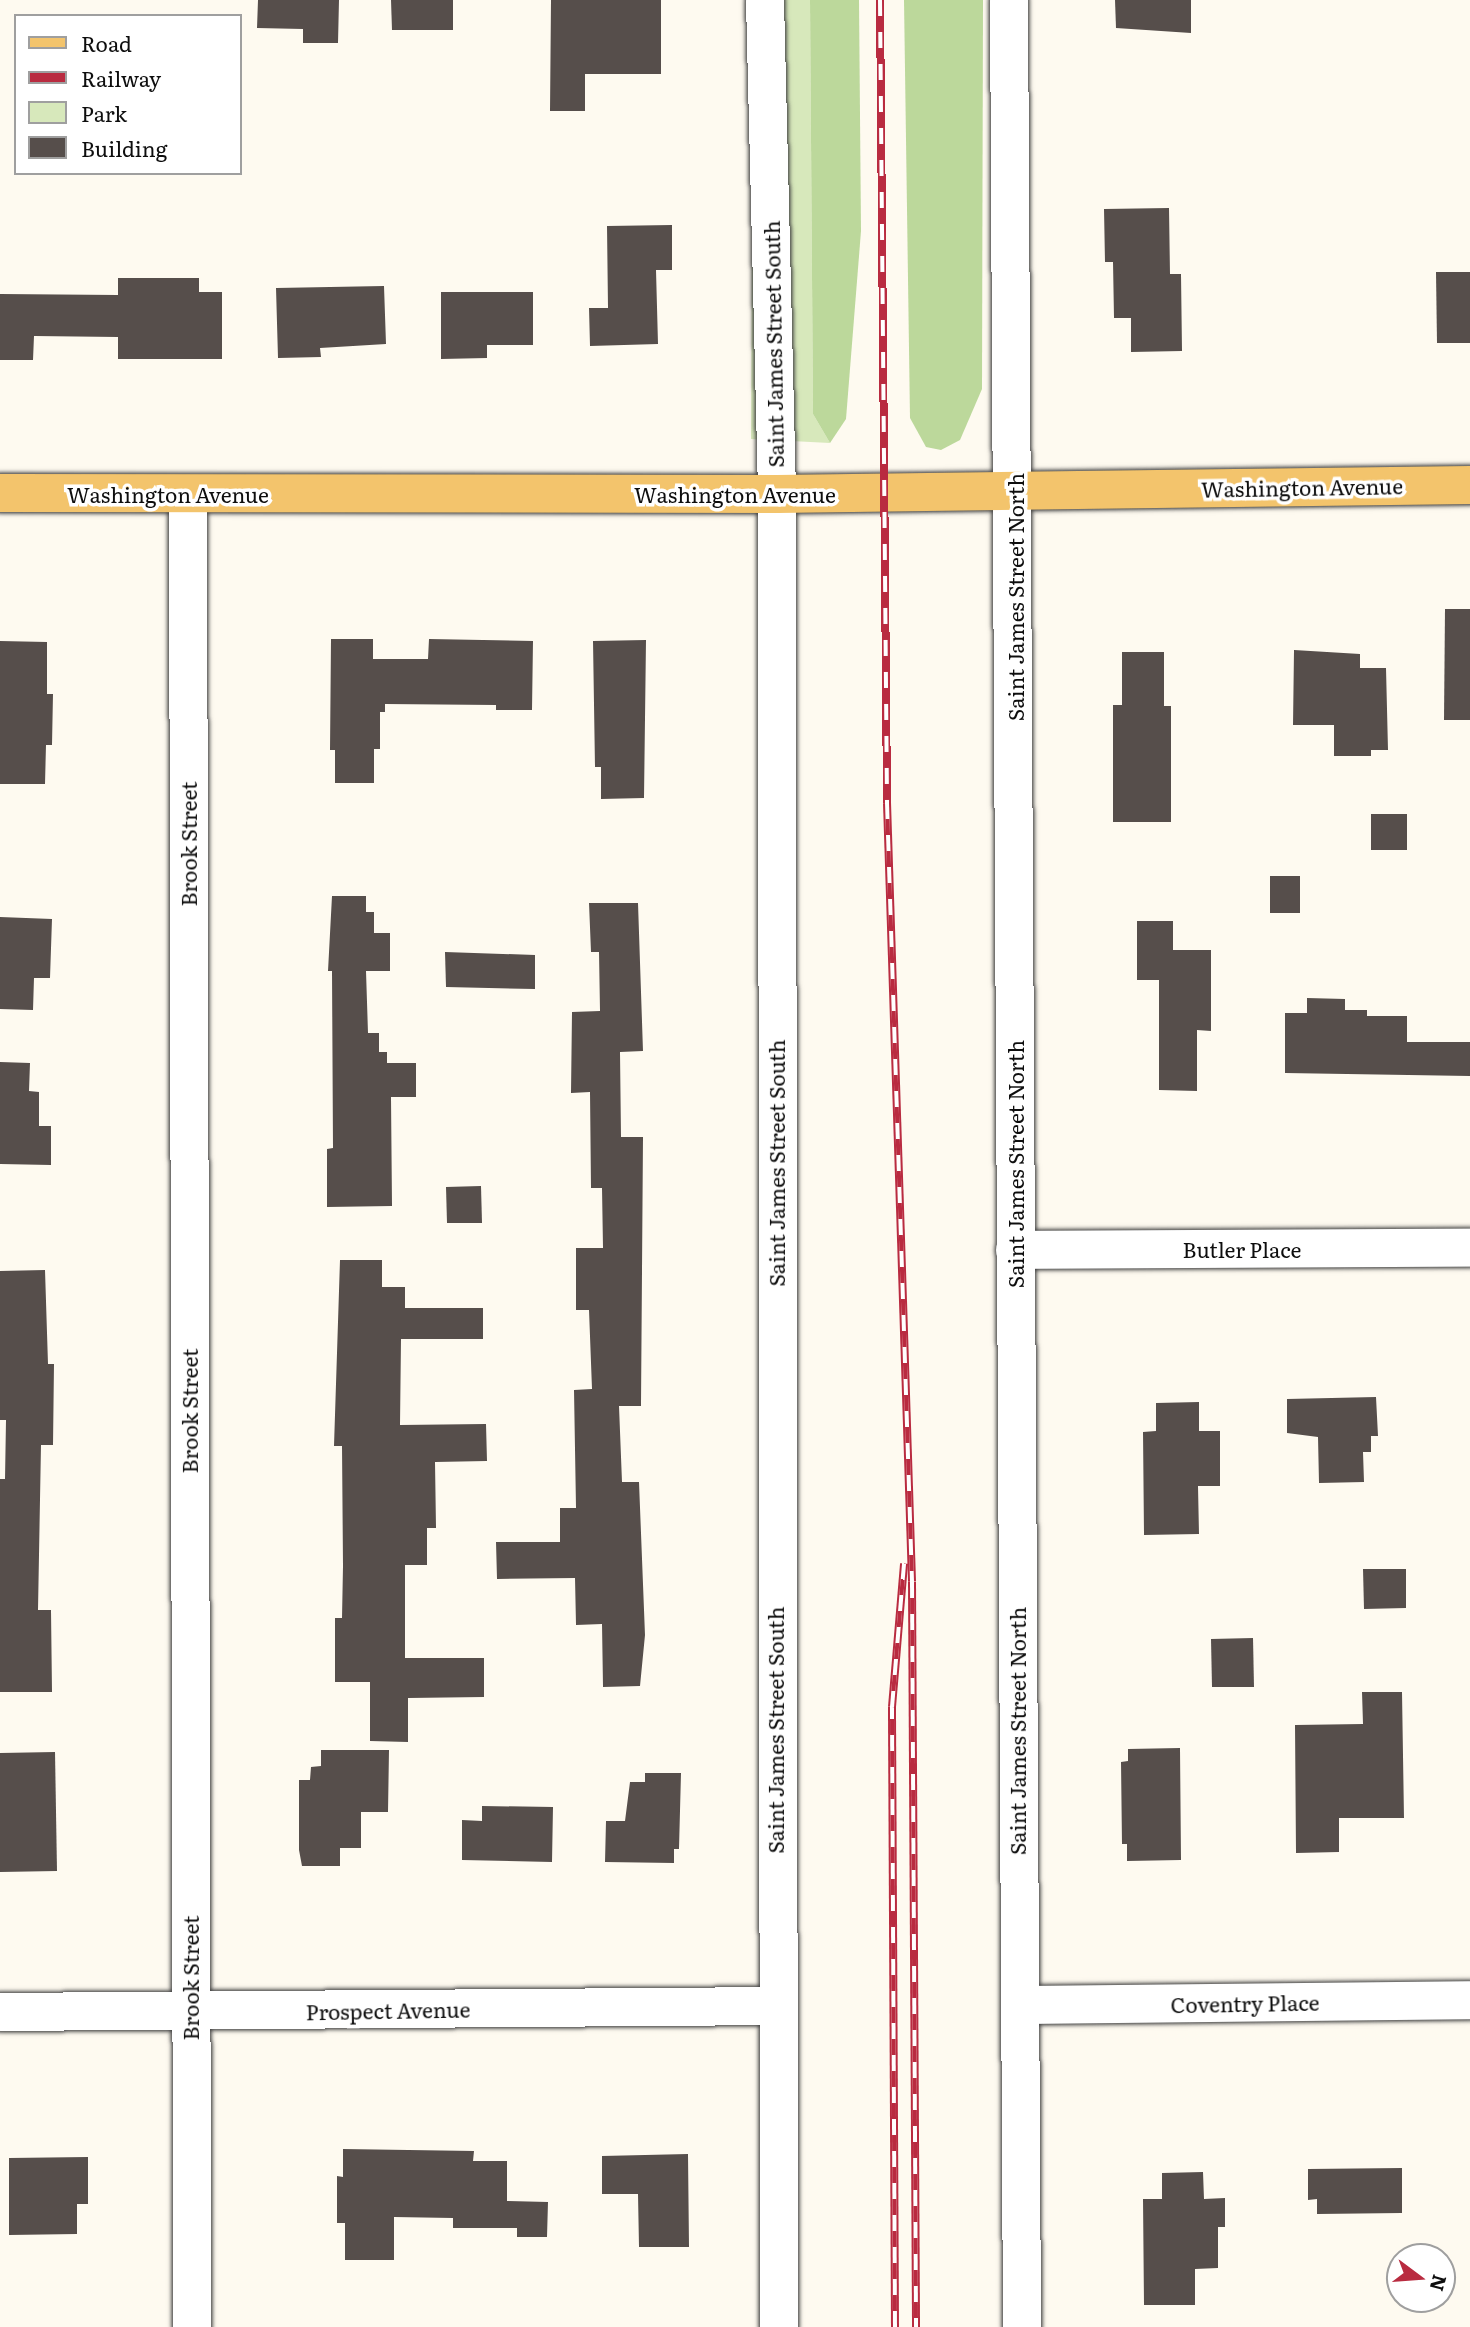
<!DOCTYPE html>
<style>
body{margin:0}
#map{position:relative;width:1470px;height:2327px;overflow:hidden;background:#fefaf0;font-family:Literata,serif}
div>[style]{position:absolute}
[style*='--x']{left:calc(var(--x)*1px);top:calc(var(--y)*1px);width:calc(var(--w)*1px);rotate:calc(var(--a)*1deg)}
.green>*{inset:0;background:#d7e8bb}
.forest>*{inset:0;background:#bcd89b}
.building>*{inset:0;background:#564e4b}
.roads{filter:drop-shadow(0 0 2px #414141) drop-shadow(0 0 2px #414141)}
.minor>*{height:38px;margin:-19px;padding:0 19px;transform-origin:19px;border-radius:19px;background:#fff}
.major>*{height:38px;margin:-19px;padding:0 19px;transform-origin:19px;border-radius:19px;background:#f3c46c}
.rail>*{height:8px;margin-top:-4px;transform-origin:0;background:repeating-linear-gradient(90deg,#fff 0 16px,#b92b40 0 32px);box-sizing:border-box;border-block:2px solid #b92b40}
span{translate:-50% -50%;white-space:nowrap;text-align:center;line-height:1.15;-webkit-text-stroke:7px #fff;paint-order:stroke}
.street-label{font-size:21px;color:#0e0e0e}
.legend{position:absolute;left:14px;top:14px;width:228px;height:161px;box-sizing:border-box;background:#fff;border:2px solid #9f9f9f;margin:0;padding:9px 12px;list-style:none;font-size:21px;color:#0e0e0e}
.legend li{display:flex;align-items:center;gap:14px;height:35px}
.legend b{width:35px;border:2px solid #9f9f9f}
.north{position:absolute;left:1386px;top:2243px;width:70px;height:70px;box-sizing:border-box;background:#fff;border:2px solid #9f9f9f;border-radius:50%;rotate:106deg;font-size:19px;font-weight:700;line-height:28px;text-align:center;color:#0e0e0e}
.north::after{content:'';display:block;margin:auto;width:24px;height:32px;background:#b92b40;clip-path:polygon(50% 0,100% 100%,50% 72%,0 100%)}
</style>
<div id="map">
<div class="green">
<i style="clip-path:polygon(753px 0,810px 0,813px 414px,830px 443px,751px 439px)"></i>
</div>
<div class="forest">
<i style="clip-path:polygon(810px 0,859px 0,861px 231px,846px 419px,830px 443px,813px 414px)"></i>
<i style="clip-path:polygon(904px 0,983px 0,982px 389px,960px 440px,941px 450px,926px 447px,910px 418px)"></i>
</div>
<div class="building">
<i style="clip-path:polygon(258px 0,339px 0,338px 43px,303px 43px,303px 29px,257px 28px)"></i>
<i style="clip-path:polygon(391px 0,453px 0,453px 30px,392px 30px)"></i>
<i style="clip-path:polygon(551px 0,661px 0,661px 74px,585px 74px,585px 111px,550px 111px)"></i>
<i style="clip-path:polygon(1115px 0,1191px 0,1191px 33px,1116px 28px)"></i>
<i style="clip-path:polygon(1169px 208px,1170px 274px,1181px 274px,1182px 351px,1131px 352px,1131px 318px,1114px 318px,1113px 262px,1105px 262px,1104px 209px)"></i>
<i style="clip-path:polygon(672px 225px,672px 270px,656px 270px,658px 344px,590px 346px,589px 308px,608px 308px,607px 226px)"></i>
<i style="clip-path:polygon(1436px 272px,1470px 272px,1470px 343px,1437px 343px)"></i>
<i style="clip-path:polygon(118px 278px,199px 278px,199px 292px,222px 292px,222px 359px,118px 359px,118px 337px,34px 336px,33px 360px,0 360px,0 294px,118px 295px)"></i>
<i style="clip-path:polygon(384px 286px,386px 344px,320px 348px,321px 357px,278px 358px,276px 288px)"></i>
<i style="clip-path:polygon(441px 292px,533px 292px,533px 345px,487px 345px,487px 358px,441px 359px)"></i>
<i style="clip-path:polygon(1445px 609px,1470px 609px,1470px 720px,1444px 720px)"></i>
<i style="clip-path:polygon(331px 639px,373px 639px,373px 659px,428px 659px,429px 639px,533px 641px,532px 710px,496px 710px,496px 705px,385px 704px,385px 712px,380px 712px,380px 749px,374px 749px,374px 783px,335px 783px,335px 750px,330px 750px)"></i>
<i style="clip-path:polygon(646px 640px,644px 798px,601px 799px,601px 767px,595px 767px,593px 641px)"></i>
<i style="clip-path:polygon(0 641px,47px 642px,47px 694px,53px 694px,52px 745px,46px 745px,45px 784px,0 784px)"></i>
<i style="clip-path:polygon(1294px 650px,1360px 654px,1360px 668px,1386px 668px,1388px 750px,1371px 750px,1371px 756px,1334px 756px,1334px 725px,1293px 725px)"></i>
<i style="clip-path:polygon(1122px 652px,1164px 652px,1164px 706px,1171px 706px,1171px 822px,1113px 822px,1113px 705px,1122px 705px)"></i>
<i style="clip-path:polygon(1371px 814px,1407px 814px,1407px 850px,1371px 850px)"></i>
<i style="clip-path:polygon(1270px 876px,1300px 876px,1300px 913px,1270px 913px)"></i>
<i style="clip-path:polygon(332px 896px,366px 896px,366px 912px,374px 912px,374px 933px,390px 933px,390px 971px,366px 971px,368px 1033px,379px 1033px,379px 1052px,387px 1052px,387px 1063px,416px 1063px,416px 1097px,391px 1097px,392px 1206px,327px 1207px,327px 1149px,333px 1148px,332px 971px,328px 971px)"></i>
<i style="clip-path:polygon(589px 903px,638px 903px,643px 1051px,620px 1052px,621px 1137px,643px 1137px,641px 1406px,619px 1406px,622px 1482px,639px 1482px,645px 1635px,640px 1686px,603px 1687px,602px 1624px,576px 1625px,575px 1578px,497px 1579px,496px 1542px,560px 1542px,560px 1508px,576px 1508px,574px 1390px,592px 1389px,589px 1310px,576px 1310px,576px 1248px,603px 1248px,602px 1188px,591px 1188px,590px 1092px,571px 1093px,572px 1012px,600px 1011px,599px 952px,591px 952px)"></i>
<i style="clip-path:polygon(0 917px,52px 919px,50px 978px,34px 978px,33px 1010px,0 1009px)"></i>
<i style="clip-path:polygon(1137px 921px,1173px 921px,1173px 950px,1211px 950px,1211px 1031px,1197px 1030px,1197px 1091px,1159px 1090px,1159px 980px,1137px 980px)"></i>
<i style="clip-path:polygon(445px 952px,535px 955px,535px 989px,446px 987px)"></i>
<i style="clip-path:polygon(1307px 998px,1345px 999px,1345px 1010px,1367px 1010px,1367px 1016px,1407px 1016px,1407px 1042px,1470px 1042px,1470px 1076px,1285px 1073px,1285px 1013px,1307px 1013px)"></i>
<i style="clip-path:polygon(0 1062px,30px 1063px,29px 1091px,39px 1092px,39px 1126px,51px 1126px,51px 1165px,0 1164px)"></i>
<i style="clip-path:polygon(481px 1186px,482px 1223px,447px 1223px,446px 1187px)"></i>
<i style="clip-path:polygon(340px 1260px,382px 1260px,382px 1287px,405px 1287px,405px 1308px,483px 1308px,483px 1339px,401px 1339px,400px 1425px,486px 1424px,487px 1461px,435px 1462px,436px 1528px,427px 1528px,427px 1565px,405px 1565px,405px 1658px,484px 1658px,484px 1697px,408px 1698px,408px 1742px,370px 1741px,370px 1682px,335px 1682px,335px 1618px,342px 1618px,343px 1566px,342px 1446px,334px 1446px)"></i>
<i style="clip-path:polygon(45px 1270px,48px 1364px,54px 1364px,53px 1445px,41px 1445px,38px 1610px,51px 1610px,52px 1692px,0 1692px,0 1479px,5px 1479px,6px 1420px,0 1420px,0 1271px)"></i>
<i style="clip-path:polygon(1376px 1397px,1378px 1436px,1371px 1436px,1371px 1452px,1363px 1452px,1364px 1482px,1319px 1483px,1318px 1437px,1287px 1433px,1287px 1399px)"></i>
<i style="clip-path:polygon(1199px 1402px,1199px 1431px,1220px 1431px,1220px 1486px,1198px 1486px,1199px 1534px,1144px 1535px,1143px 1432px,1156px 1431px,1156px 1403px)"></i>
<i style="clip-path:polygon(1363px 1569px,1406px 1569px,1406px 1608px,1364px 1609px)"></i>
<i style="clip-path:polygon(1253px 1638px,1254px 1687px,1212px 1687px,1211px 1639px)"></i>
<i style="clip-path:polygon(1362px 1692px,1402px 1692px,1404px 1818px,1339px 1818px,1339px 1852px,1296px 1853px,1295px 1725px,1363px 1724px)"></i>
<i style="clip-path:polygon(1180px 1748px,1181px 1860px,1127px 1861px,1127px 1844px,1122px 1844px,1121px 1762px,1128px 1761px,1128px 1749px)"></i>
<i style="clip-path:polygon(321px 1750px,389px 1750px,388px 1812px,361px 1812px,361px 1848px,340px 1848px,340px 1866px,302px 1866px,299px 1850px,299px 1780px,310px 1780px,311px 1767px,321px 1766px)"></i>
<i style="clip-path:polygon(55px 1752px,57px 1871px,0 1872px,0 1753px)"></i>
<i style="clip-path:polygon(645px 1773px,681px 1773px,679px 1849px,674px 1849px,674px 1863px,605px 1862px,606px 1821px,625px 1821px,630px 1782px,645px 1782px)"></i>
<i style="clip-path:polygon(482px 1806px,553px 1807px,552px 1862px,462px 1860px,462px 1820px,482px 1821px)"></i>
<i style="clip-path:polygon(343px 2149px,474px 2151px,473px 2161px,507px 2161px,507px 2201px,548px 2202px,547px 2237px,517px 2237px,517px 2228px,453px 2228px,453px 2218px,394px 2217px,394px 2260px,345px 2260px,345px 2223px,337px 2223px,337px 2176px,343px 2177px)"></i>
<i style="clip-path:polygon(688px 2154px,689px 2247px,639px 2247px,638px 2194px,602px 2194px,602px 2156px)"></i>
<i style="clip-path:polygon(88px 2157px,88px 2204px,77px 2204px,77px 2234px,9px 2235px,9px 2158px)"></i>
<i style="clip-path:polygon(1402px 2168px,1402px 2213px,1317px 2214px,1317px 2199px,1308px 2200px,1308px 2169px)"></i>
<i style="clip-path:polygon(1203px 2172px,1204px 2199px,1225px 2198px,1225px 2227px,1218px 2227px,1218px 2268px,1195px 2269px,1195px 2305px,1144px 2305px,1143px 2199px,1162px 2199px,1162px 2173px)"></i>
</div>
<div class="roads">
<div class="minor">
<i style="--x:765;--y:0;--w:494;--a:88.6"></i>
<i style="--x:777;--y:494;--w:1833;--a:89.94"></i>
<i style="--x:1009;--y:0;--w:2327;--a:89.68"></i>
<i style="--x:188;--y:495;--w:1832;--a:89.87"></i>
<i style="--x:1015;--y:1250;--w:455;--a:-0.3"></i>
<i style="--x:1021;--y:2005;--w:449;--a:-0.6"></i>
<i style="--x:0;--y:2012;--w:775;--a:-0.44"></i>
</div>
<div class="major">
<i style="--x:0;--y:493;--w:777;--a:0.07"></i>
<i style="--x:777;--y:494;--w:693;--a:-0.74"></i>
</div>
</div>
<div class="rail">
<i style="--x:880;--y:0;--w:803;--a:89.5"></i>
<i style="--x:887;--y:803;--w:779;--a:88.16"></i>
<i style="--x:912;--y:1582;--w:745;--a:89.69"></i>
<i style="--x:895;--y:2327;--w:620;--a:-90.28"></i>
<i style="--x:892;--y:1707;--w:144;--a:-85.2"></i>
</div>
<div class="street-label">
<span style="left:773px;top:344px;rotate:-91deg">Saint James Street South</span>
<span style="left:1302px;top:487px;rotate:-1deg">Washington Avenue</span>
<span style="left:168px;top:494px">Washington Avenue</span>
<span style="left:735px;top:494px">Washington Avenue</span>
<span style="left:1015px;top:597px;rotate:-90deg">Saint James Street North</span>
<span style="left:188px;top:844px;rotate:-90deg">Brook Street</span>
<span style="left:776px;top:1163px;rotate:-90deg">Saint James Street South</span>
<span style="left:1015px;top:1164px;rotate:-90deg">Saint James Street North</span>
<span style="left:1242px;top:1249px">Butler Place</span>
<span style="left:189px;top:1411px;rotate:-90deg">Brook Street</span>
<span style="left:775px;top:1730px;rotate:-90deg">Saint James Street South</span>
<span style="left:1017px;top:1731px;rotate:-90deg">Saint James Street North</span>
<span style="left:190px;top:1978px;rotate:-90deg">Brook Street</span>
<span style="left:1245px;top:2003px;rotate:-1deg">Coventry Place</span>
<span style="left:388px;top:2010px;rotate:-1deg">Prospect Avenue</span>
</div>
<ul class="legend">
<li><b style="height:9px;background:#f3c46c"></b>Road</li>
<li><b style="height:9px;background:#b92b40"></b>Railway</li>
<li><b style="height:19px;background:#d7e8bb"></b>Park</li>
<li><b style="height:19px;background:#564e4b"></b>Building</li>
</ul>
<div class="north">N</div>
</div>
